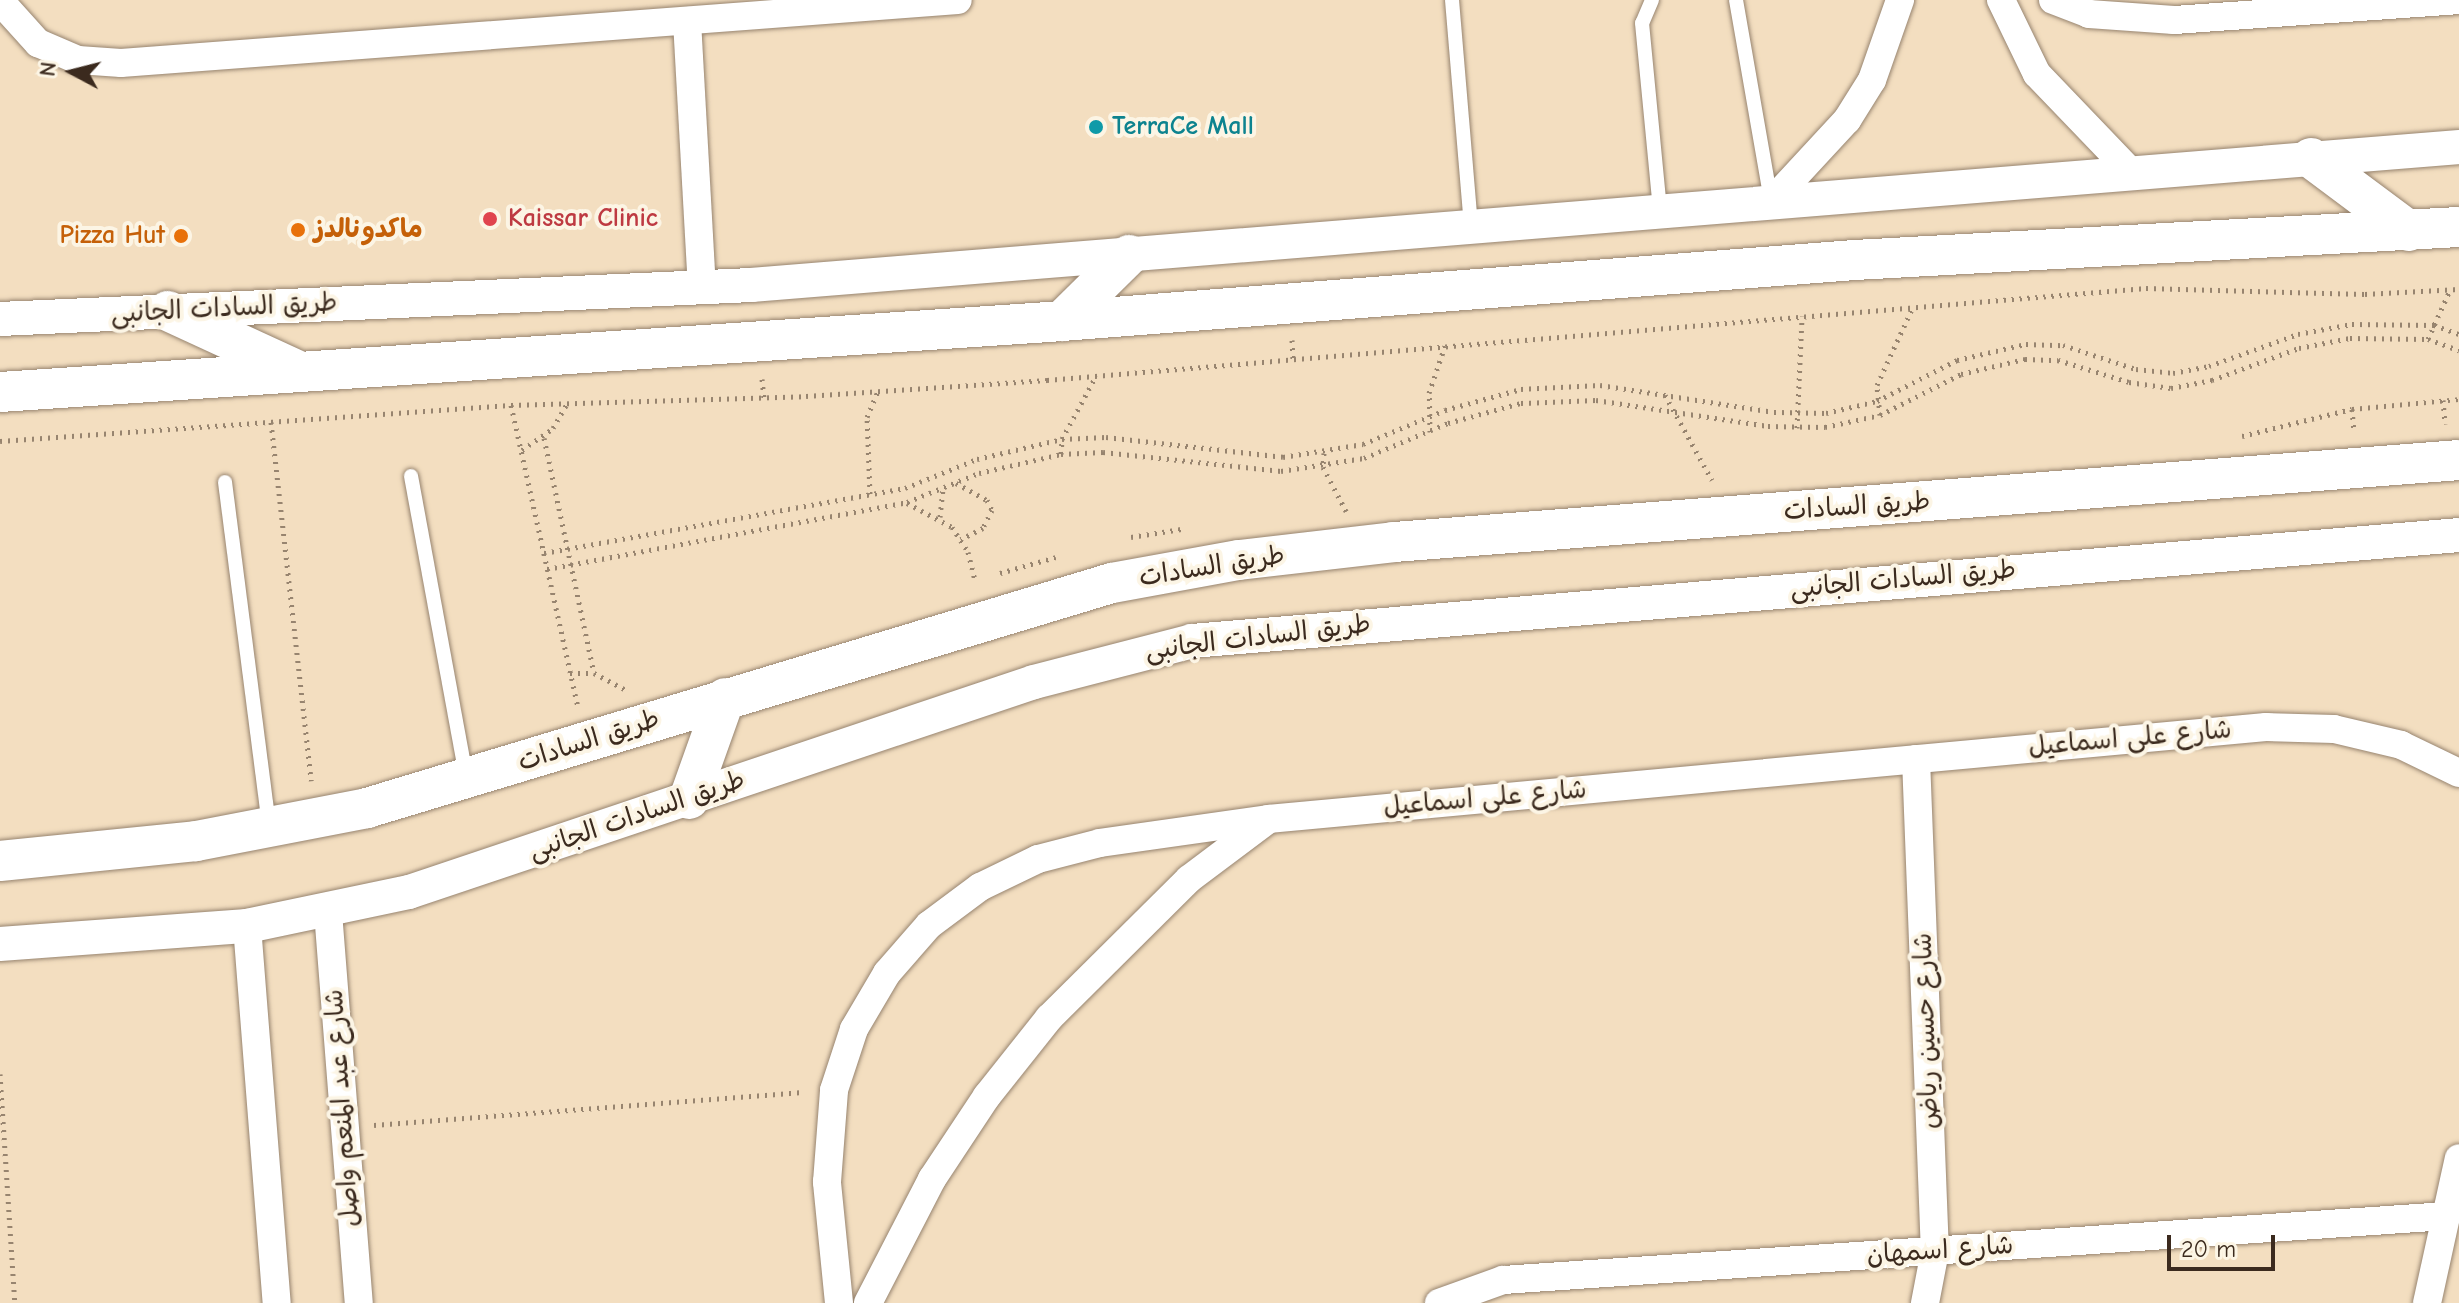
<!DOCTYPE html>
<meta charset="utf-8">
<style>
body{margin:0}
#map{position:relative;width:2459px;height:1303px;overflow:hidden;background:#f3dec0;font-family:"Comic Neue","Playpen Sans Arabic",sans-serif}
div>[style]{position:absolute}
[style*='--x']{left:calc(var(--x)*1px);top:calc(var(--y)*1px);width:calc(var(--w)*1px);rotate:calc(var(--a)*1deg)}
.path>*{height:5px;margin-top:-2.5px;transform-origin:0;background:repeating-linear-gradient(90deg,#97846f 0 2px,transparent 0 8px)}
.roads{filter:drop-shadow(0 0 2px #97846f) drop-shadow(0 0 2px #97846f)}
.service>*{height:14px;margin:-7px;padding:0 7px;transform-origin:7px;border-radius:7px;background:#fff}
.minor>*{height:28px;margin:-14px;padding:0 14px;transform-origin:14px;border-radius:14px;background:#fff}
.tertiary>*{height:34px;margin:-17px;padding:0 17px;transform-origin:17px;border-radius:17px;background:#fff}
.secondary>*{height:40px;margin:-20px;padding:0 20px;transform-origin:20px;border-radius:20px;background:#fff}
.dots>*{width:22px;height:22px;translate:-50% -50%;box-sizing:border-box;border:4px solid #fcf5e5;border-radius:50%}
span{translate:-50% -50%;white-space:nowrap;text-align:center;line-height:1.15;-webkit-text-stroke:8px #fcf5e5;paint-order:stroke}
.culture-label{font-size:26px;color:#0d838f;font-weight:700}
.left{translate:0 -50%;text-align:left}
.health-label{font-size:26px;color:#be3a42;font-weight:700}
.food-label{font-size:26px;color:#c56008;font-weight:700}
.right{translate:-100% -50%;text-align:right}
.street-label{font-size:26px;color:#3b2a1e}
.north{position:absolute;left:32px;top:32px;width:80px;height:80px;-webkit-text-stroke:6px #fcf5e5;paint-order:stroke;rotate:277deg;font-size:22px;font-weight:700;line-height:32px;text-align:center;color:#3b2a1e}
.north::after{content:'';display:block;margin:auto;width:28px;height:36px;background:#3b2a1e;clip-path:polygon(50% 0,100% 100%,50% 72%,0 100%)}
.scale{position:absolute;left:2167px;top:1235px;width:108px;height:36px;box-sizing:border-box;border:4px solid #3b2a1e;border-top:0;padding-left:10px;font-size:24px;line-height:28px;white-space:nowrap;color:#3b2a1e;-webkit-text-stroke:6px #fcf5e5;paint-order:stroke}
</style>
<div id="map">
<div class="path">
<i style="--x:2428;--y:339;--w:54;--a:-65.8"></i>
<i style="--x:1292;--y:340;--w:19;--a:87"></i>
<i style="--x:762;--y:379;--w:19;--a:84"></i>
<i style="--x:1665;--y:395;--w:97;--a:61.1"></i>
<i style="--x:2443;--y:400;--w:24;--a:85"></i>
<i style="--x:511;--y:405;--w:308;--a:77.5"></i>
<i style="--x:2352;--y:409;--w:22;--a:85"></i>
<i style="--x:1880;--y:415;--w:30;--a:-96"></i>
<i style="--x:1877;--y:385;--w:84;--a:-65.3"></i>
<i style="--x:271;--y:422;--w:361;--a:83.6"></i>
<i style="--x:1797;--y:428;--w:112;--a:-87.4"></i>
<i style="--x:1430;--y:432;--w:39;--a:-91"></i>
<i style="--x:1429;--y:393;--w:50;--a:-71.2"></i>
<i style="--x:2242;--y:436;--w:113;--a:-13.8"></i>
<i style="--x:2352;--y:409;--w:107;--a:-5.3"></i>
<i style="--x:544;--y:438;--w:240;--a:78"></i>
<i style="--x:0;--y:441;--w:512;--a:-4.03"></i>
<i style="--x:511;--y:405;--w:295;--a:-1.7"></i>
<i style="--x:806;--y:396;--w:242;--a:-3.8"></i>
<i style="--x:1047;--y:380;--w:1103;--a:-4.79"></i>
<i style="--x:2146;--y:288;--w:219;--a:1.6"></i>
<i style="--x:2365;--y:294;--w:94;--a:-3"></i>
<i style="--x:522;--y:450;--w:38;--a:-35"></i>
<i style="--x:553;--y:428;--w:28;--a:-60"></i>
<i style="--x:1324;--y:453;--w:14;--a:94"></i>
<i style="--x:1323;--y:467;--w:50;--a:62.4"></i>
<i style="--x:1061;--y:454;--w:15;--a:-86"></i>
<i style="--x:1062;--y:439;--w:72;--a:-61.6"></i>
<i style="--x:956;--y:483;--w:35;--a:29"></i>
<i style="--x:987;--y:500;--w:11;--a:63"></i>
<i style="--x:992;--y:510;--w:20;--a:117"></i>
<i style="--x:983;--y:528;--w:25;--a:153"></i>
<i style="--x:870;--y:494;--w:77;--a:-92.2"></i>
<i style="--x:867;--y:417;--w:28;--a:-67"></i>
<i style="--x:907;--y:503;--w:51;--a:28.1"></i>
<i style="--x:952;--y:527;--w:30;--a:57"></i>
<i style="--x:968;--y:552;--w:30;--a:76"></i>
<i style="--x:940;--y:517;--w:28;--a:-84"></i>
<i style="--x:1131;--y:537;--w:51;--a:-9.1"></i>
<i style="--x:544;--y:553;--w:367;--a:-10.2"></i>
<i style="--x:905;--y:488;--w:78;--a:-21.9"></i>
<i style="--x:977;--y:459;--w:87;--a:-13.2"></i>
<i style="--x:1062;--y:439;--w:44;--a:-2.6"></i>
<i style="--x:1106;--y:437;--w:178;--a:6.4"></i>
<i style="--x:1283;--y:457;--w:81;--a:-9.2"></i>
<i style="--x:1363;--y:444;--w:89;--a:-22.5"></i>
<i style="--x:1445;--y:410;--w:79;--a:-15.4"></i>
<i style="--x:1521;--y:389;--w:79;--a:-2.9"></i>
<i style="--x:1600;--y:385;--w:176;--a:8.8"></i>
<i style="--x:1774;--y:412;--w:52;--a:1.1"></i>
<i style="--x:1826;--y:413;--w:52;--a:-13.2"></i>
<i style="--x:1877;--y:401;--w:90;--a:-27.1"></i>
<i style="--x:1957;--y:360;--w:71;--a:-13.1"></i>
<i style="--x:2026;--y:344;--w:37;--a:2"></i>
<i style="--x:2063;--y:345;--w:77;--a:18.2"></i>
<i style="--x:2136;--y:369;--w:37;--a:6"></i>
<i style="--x:2173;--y:373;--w:37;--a:-11"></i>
<i style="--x:2209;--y:366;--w:95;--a:-19.8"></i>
<i style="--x:2298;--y:334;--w:55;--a:-10.5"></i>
<i style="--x:2352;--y:324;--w:82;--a:0.7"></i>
<i style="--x:2434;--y:325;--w:27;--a:20"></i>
<i style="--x:547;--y:569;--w:366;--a:-10.5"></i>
<i style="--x:907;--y:502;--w:78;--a:-21.9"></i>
<i style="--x:979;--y:473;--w:84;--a:-13"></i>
<i style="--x:1061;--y:454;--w:42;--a:-2.7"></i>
<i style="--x:1103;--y:452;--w:179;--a:6.1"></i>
<i style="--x:1281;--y:471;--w:84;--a:-8.9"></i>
<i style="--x:1364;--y:458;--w:91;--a:-22.6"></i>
<i style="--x:1448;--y:423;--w:76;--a:-15.3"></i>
<i style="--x:1521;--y:403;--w:75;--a:-2.3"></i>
<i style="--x:1596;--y:400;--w:174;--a:8.6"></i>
<i style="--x:1768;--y:426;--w:57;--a:1"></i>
<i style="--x:1825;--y:427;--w:56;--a:-12.3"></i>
<i style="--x:1880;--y:415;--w:91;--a:-26.8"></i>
<i style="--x:1961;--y:374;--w:66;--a:-13.2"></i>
<i style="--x:2025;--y:359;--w:33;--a:2"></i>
<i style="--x:2058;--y:360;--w:74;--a:17.2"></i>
<i style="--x:2129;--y:382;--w:42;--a:8.1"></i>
<i style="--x:2171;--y:388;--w:42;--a:-11"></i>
<i style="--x:2212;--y:380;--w:93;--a:-20.2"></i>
<i style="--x:2299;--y:348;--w:52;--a:-11.1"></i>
<i style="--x:2350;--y:338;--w:78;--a:0.7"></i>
<i style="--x:2428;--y:339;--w:33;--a:20"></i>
<i style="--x:1000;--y:573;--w:58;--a:-15.9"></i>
<i style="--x:570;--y:673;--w:24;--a:0"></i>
<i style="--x:594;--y:673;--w:36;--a:28"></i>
<i style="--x:0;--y:1074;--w:229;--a:86.3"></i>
<i style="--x:374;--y:1125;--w:430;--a:-4.4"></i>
</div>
<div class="roads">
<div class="service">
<i style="--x:1452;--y:0;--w:227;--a:85.2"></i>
<i style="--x:1652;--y:0;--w:25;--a:113"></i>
<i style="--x:1642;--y:23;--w:189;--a:84.5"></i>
<i style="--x:1736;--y:0;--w:204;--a:80.1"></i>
<i style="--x:411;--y:476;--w:305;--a:79.6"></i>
<i style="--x:225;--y:482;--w:345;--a:82.7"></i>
</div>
<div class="minor">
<i style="--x:2001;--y:0;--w:82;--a:64.1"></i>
<i style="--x:2037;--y:74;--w:136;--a:46.2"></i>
<i style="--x:2053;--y:0;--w:39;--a:21"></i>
<i style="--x:2089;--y:14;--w:85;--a:4"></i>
<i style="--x:2174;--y:20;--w:286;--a:-4"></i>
<i style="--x:0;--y:1;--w:57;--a:47.9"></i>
<i style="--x:38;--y:43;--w:43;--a:23"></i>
<i style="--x:78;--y:60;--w:43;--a:4"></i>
<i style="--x:121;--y:63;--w:839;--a:-4.3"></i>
<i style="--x:687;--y:21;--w:267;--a:86.8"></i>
<i style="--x:1771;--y:202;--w:112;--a:-47.2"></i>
<i style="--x:1847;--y:120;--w:47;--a:-58"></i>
<i style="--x:1872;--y:80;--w:85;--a:-70.7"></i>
<i style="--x:1916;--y:759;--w:492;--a:87.8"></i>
<i style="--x:1935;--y:1251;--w:53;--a:100.9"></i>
<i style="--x:328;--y:912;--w:392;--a:85.5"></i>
<i style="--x:247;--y:926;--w:378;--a:85.5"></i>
<i style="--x:839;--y:1303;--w:122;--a:-95.7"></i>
<i style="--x:827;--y:1182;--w:92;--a:-85.6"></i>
<i style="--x:834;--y:1090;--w:64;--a:-71.8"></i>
<i style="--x:854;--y:1029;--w:65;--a:-59.5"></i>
<i style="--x:887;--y:973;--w:64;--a:-48.8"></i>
<i style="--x:929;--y:925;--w:64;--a:-36.7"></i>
<i style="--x:980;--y:887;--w:64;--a:-25.8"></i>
<i style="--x:1038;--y:859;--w:64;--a:-14.5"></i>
<i style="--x:1100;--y:843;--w:170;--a:-8.1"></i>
<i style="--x:1268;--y:819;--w:1002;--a:-5.27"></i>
<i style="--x:2266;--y:727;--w:68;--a:1.7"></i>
<i style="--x:2334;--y:729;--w:69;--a:13.4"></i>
<i style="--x:2401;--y:745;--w:64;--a:25.8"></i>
<i style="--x:868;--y:1303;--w:140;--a:-62.7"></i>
<i style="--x:932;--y:1179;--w:100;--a:-56.5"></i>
<i style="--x:987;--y:1096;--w:100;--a:-51.5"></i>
<i style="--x:1049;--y:1018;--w:197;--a:-44.8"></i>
<i style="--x:1189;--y:879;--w:95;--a:-36.9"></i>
<i style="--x:1439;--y:1303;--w:68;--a:-19.8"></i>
<i style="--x:1503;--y:1280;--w:945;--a:-3.88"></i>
<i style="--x:2427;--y:1303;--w:148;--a:-77.6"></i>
</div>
<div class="tertiary">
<i style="--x:0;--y:319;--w:752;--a:-2.59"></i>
<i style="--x:751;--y:285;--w:1714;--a:-4.62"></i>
<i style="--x:0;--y:944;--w:248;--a:-4.2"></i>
<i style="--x:247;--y:926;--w:166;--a:-11.9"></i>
<i style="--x:409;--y:892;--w:659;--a:-18.57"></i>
<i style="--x:1034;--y:682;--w:163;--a:-14.5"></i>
<i style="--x:1192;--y:641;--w:1271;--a:-4.78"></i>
</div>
<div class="secondary">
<i style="--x:2311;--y:158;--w:122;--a:36.7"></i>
<i style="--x:168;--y:311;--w:141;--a:24.7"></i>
<i style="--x:1062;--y:321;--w:94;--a:-44.6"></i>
<i style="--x:0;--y:392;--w:1064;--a:-3.82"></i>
<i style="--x:1062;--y:321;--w:795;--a:-4.4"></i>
<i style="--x:1855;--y:260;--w:605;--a:-3.13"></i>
<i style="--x:689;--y:799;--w:107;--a:-70.4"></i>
<i style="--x:0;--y:861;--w:197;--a:-5.8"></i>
<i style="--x:196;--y:841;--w:174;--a:-10.9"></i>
<i style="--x:367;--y:808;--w:778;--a:-16.81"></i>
<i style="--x:1112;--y:583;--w:129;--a:-10.3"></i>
<i style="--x:1239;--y:560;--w:156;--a:-6.6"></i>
<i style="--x:1394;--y:542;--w:1068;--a:-4.4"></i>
</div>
</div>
<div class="dots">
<i style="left:1096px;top:127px;background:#0f9aa8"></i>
<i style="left:490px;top:219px;background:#e0444e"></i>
<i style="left:298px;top:230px;background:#e8710a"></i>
<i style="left:181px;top:236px;background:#e8710a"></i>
</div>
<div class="culture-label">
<span class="left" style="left:1112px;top:127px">TerraCe Mall</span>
</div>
<div class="health-label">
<span class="left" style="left:508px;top:219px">Kaissar Clinic</span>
</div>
<div class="food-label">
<span class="left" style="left:314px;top:230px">ماكدونالدز</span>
<span class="right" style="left:165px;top:236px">Pizza Hut</span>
</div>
<div class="street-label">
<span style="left:224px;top:309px;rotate:-3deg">طريق السادات الجانبى</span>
<span style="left:1857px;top:507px;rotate:-4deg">طريق السادات</span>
<span style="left:1212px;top:567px;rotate:-9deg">طريق السادات</span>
<span style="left:1903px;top:580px;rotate:-5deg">طريق السادات الجانبى</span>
<span style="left:1258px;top:638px;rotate:-7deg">طريق السادات الجانبى</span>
<span style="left:2130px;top:739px;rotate:-5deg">شارع على اسماعيل</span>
<span style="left:589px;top:741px;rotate:-18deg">طريق السادات</span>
<span style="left:1485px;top:799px;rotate:-5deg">شارع على اسماعيل</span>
<span style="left:637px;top:816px;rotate:-19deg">طريق السادات الجانبى</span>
<span style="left:1927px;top:1031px;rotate:-92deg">شارع حسين رياض</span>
<span style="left:343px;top:1108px;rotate:-94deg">شارع عبد المنعم واصل</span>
<span style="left:1940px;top:1251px;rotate:-4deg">شارع اسمهان</span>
</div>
<div class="north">N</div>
<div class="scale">20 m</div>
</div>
